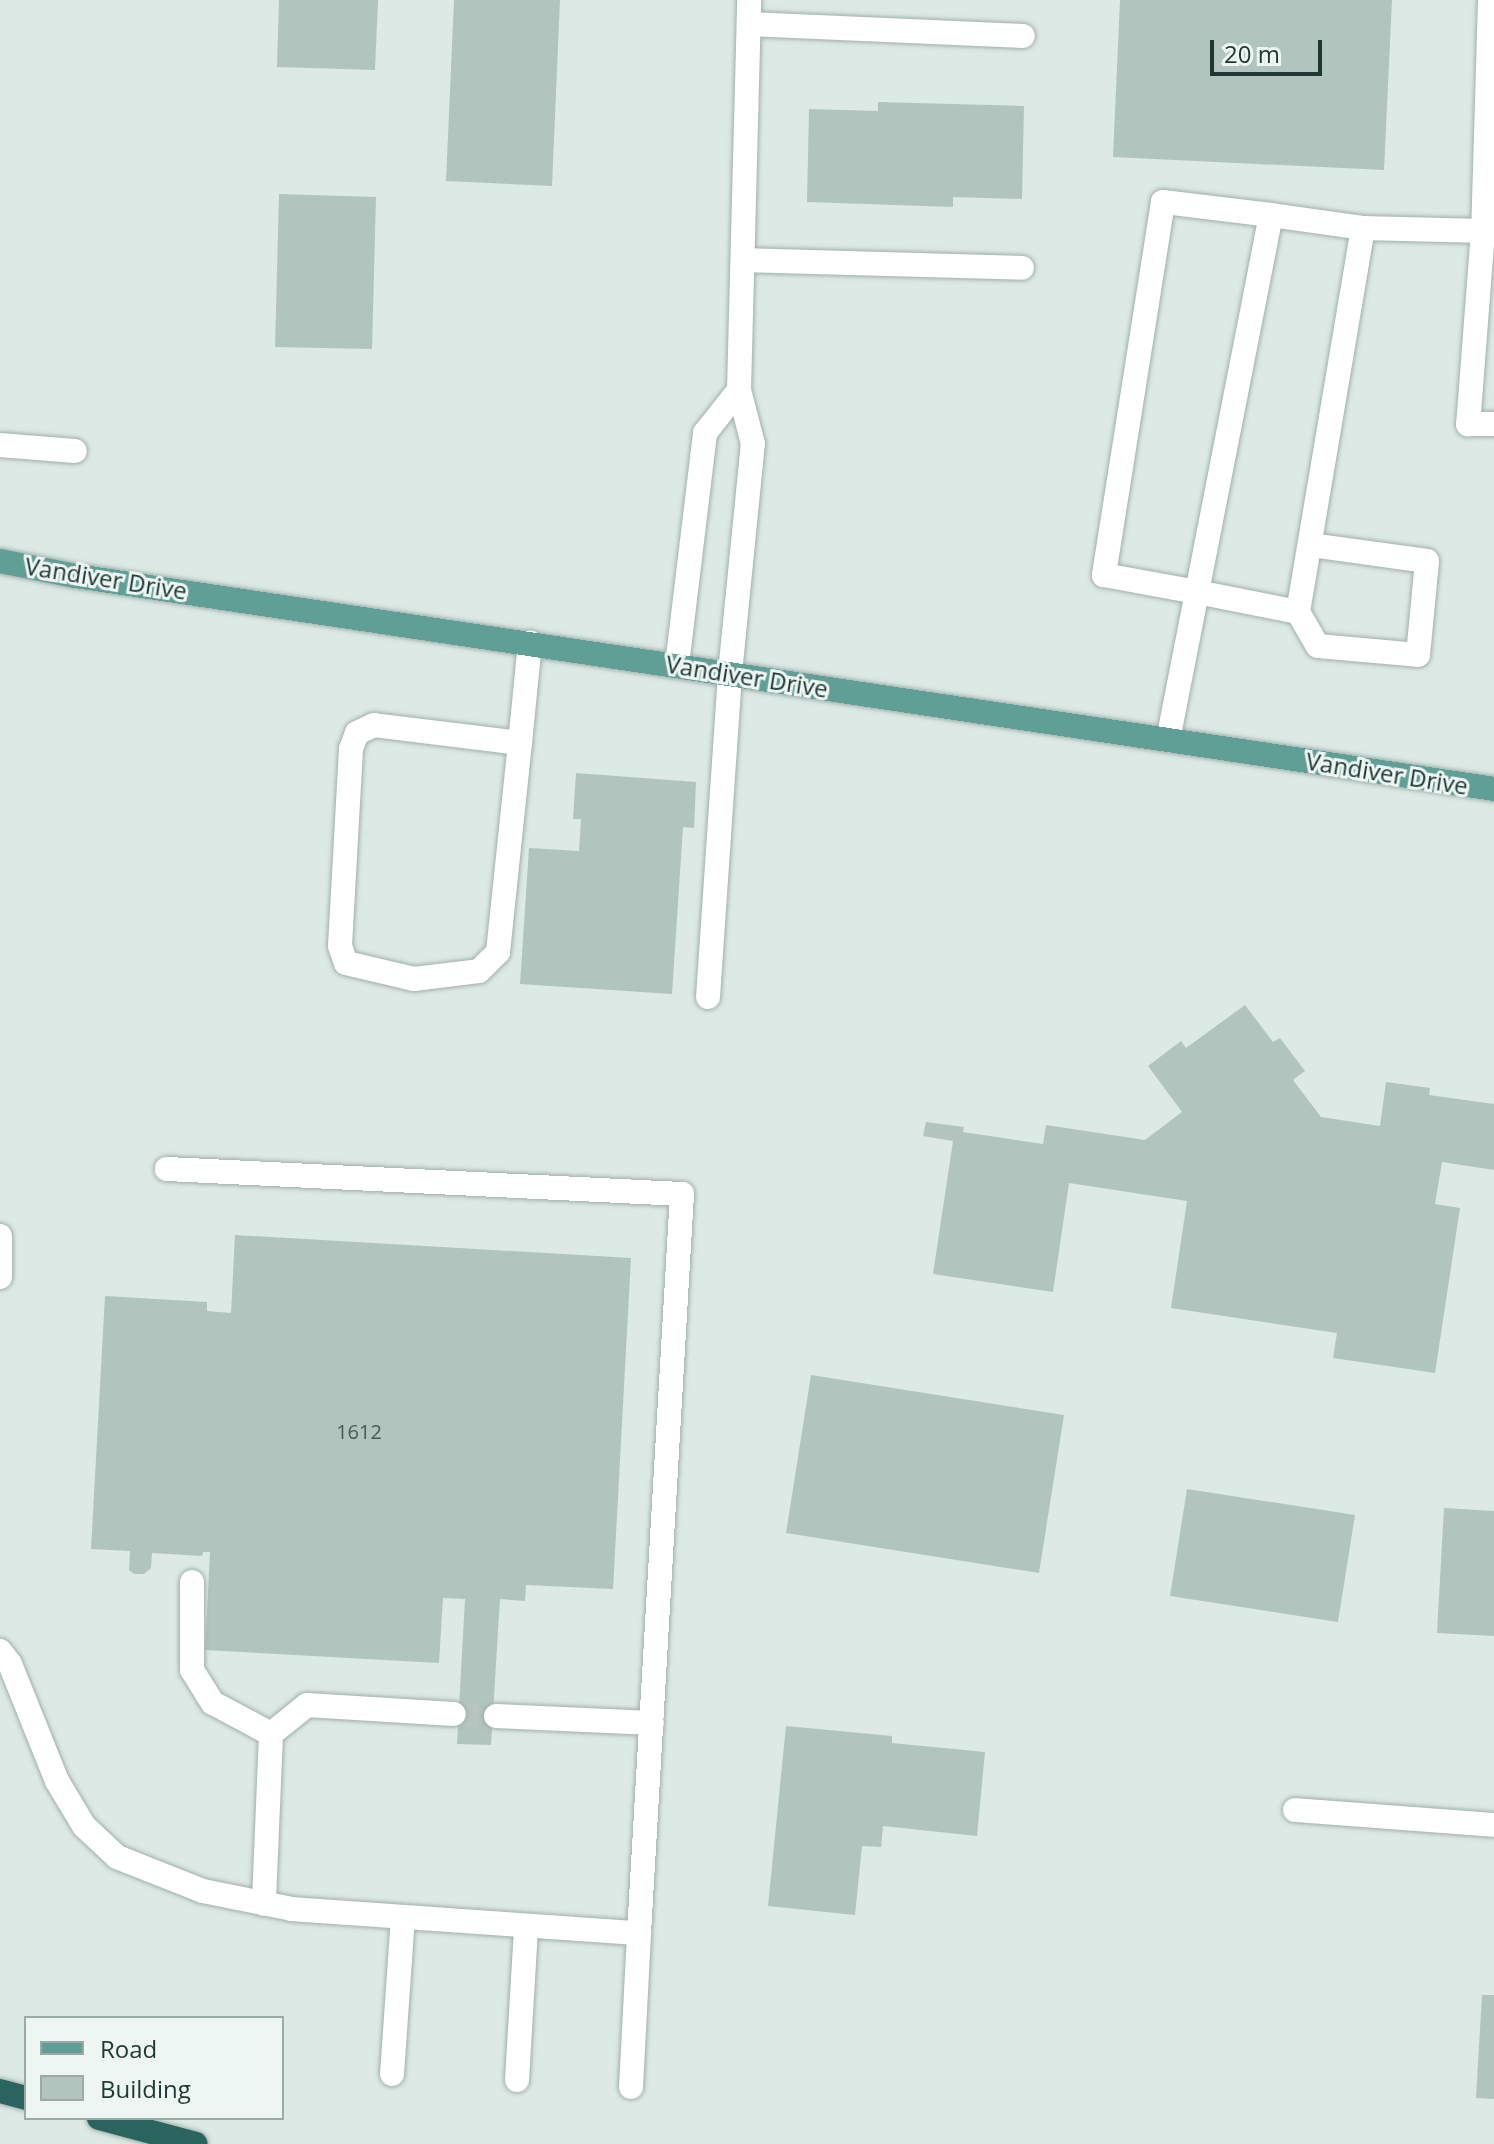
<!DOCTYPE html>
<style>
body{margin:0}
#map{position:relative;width:1494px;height:2144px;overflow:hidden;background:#dde9e5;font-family:"Open Sans",sans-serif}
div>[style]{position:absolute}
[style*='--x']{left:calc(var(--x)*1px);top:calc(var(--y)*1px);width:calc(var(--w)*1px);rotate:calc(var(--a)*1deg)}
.building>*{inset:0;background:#b2c4be}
.minor-tunnel>*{height:24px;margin-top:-12px;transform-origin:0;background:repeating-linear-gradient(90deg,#b7c6c2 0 24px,transparent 0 36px)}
.roads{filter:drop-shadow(0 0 2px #a0b0ac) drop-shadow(0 0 2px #a0b0ac)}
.minor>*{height:24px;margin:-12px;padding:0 12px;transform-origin:12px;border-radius:12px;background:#fff}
.major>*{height:24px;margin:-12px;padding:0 12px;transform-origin:12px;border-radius:12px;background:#609f95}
.highway>*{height:24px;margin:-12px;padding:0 12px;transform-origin:12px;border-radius:12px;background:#2a645e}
span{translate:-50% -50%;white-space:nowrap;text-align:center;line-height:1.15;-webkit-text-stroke:6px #edf6f2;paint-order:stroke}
.number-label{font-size:20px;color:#445b56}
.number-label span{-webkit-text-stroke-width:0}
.street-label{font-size:24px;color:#1f3834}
.legend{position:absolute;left:24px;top:2016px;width:260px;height:104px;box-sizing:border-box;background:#edf6f2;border:2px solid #9baaa6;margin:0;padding:10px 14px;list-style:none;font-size:24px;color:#1f3834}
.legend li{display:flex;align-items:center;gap:16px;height:40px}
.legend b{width:40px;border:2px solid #9baaa6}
.scale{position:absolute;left:1210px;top:40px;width:112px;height:36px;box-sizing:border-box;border:4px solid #1f3834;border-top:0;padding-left:10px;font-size:24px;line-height:28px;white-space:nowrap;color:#1f3834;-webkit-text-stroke:6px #edf6f2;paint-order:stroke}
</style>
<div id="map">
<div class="building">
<i style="clip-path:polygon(279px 0,378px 0,375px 70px,277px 67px)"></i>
<i style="clip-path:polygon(454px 0,560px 0,552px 186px,446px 181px)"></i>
<i style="clip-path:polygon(1120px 0,1392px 0,1384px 170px,1113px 157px)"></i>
<i style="clip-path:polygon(878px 102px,1024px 106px,1022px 199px,953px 197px,953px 207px,807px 202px,809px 109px,878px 111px)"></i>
<i style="clip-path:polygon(279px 194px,376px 197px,372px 349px,275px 347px)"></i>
<i style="clip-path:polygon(576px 773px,696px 782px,694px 828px,683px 827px,672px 994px,520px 984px,529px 848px,579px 851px,581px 819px,573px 819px)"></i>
<i style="clip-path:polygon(1245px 1005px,1273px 1042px,1280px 1038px,1305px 1071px,1293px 1080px,1321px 1117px,1380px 1126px,1386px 1082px,1430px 1088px,1429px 1095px,1494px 1104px,1494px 1170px,1442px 1162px,1435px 1204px,1460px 1208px,1435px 1373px,1333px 1358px,1337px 1333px,1171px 1308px,1187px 1201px,1069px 1183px,1053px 1292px,933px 1274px,953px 1141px,923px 1136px,926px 1122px,964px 1127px,963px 1132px,1043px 1144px,1046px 1125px,1145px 1140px,1182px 1112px,1148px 1066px,1181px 1041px,1186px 1048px)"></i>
<i style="clip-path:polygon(235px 1235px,631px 1258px,613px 1589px,526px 1585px,525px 1601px,500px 1599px,491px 1745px,457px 1744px,465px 1599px,443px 1598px,439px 1663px,205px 1650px,210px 1552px,203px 1552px,202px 1556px,152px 1553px,151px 1568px,144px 1574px,134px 1574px,129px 1570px,130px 1551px,91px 1549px,105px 1296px,207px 1302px,207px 1311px,231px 1313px)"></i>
<i style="clip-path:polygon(811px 1375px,1064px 1415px,1039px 1573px,786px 1533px)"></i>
<i style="clip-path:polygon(1187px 1489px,1355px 1515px,1338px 1622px,1170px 1596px)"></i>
<i style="clip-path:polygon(1444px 1508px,1494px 1511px,1494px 1636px,1437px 1633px)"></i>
<i style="clip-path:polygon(786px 1726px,892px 1736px,892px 1743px,985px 1752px,977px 1836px,883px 1826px,881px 1847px,862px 1846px,855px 1915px,768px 1906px)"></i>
<i style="clip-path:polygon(1482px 1995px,1494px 1995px,1494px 2099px,1476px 2098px)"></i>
</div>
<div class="minor-tunnel">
<i style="--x:454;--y:1714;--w:42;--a:2.7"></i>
</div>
<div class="roads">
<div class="minor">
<i style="--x:1490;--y:0;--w:231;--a:91.7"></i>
<i style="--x:1483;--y:231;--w:194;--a:94.4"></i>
<i style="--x:1468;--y:424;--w:26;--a:0"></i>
<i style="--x:749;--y:24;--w:274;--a:2.5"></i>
<i style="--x:1271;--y:215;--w:93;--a:8"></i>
<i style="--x:743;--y:260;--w:279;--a:1.6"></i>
<i style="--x:0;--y:445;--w:75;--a:4.6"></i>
<i style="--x:1298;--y:612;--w:39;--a:60"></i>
<i style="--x:1318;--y:646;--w:100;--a:5.1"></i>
<i style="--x:1418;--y:655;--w:94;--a:-84.5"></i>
<i style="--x:1427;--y:561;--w:118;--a:-172.2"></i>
<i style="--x:677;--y:665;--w:234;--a:-83.1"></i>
<i style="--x:705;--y:433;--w:55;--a:-51.7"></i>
<i style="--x:1168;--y:740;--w:151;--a:-78.9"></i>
<i style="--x:1197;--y:592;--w:384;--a:-78.9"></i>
<i style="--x:1271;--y:215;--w:109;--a:-173.1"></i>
<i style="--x:1163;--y:202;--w:378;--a:99"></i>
<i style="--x:1104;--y:575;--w:95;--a:10.4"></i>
<i style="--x:1197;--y:592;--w:103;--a:11.2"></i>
<i style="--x:1298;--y:612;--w:389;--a:-80.4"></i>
<i style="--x:1363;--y:228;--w:120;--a:1.4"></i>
<i style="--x:520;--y:743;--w:147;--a:-173"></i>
<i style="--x:374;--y:725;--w:19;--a:155"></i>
<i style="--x:357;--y:733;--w:17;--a:111"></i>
<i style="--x:351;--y:749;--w:197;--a:93.2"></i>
<i style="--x:340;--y:946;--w:18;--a:71"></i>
<i style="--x:346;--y:963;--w:70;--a:13.2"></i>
<i style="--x:414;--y:979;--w:65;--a:-7"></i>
<i style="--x:479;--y:971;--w:27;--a:-45"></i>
<i style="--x:498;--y:952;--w:210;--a:-84"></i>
<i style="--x:520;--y:743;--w:101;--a:-84.3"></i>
<i style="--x:708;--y:997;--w:325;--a:-86.1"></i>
<i style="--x:730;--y:673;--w:230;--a:-84.3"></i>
<i style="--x:753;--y:444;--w:56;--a:-104.5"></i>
<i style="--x:739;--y:390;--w:390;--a:-88.5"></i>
<i style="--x:0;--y:1236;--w:41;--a:90"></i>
<i style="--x:192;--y:1582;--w:88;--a:90"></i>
<i style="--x:192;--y:1670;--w:39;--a:58"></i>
<i style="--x:213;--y:1703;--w:66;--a:28.1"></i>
<i style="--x:271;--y:1734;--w:170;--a:92.4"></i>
<i style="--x:0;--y:1651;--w:16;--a:52"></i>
<i style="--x:10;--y:1664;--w:126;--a:68.1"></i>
<i style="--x:57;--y:1781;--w:52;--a:59"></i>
<i style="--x:84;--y:1826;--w:45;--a:43.2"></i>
<i style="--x:117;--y:1857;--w:92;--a:21.6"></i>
<i style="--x:203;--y:1891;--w:91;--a:11.4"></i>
<i style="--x:292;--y:1909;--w:348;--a:4"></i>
<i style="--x:639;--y:1933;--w:740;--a:-86.67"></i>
<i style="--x:682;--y:1194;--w:516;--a:-177.22"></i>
<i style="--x:496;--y:1716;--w:156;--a:2.6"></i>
<i style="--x:271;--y:1734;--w:46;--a:-38.9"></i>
<i style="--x:307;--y:1705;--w:147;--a:3.5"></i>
<i style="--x:1295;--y:1810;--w:200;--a:4.3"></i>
<i style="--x:392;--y:2074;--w:157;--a:-86"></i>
<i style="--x:517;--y:2080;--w:153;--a:-86.6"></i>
<i style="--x:631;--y:2087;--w:154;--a:-87"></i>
</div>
<div class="major">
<i style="--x:0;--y:561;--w:77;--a:11.2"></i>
<i style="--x:76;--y:576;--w:1434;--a:8.54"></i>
</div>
<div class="highway">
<i style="--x:0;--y:2091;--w:27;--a:15"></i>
<i style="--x:99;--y:2118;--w:100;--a:15"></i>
</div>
</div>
<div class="number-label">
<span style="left:359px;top:1431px">1612</span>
</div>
<div class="street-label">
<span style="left:106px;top:578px;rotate:9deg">Vandiver Drive</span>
<span style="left:747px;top:676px;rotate:9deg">Vandiver Drive</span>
<span style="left:1387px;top:773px;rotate:9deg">Vandiver Drive</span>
</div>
<ul class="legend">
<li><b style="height:10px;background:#609f95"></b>Road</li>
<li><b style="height:22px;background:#b2c4be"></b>Building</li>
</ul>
<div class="scale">20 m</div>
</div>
